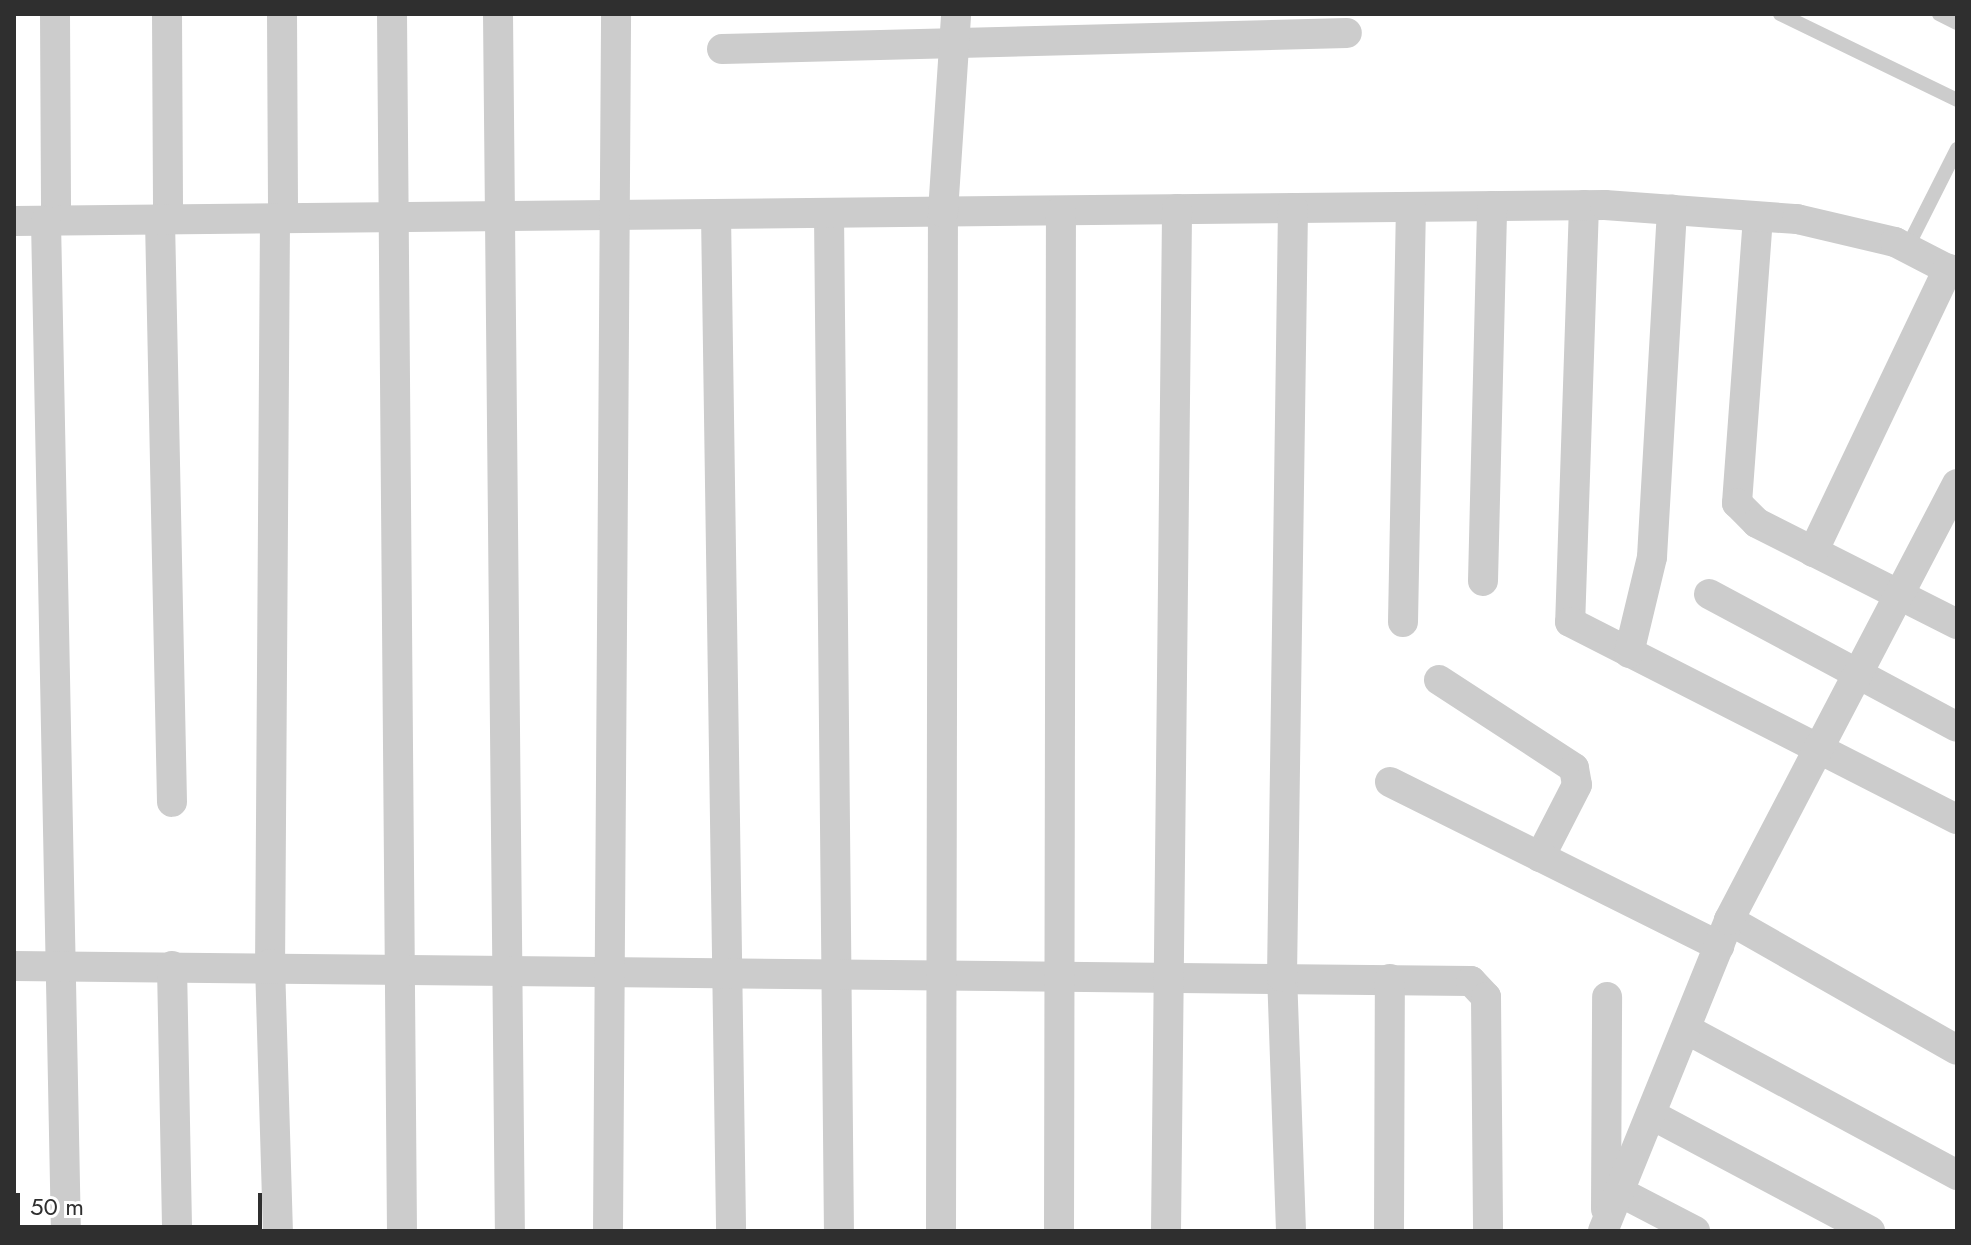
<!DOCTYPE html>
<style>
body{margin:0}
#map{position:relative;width:1971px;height:1245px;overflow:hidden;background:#fff;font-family:Jost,sans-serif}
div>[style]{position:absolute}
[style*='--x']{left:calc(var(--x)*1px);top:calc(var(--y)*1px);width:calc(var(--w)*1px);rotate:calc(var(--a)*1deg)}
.lane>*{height:14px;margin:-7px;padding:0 7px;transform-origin:7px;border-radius:7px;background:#ccc}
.street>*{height:30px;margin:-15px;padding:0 15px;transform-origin:15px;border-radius:15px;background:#ccc}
span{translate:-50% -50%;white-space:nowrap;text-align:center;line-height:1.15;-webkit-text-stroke:8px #fff;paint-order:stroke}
.frame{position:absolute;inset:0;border:16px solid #2f2f2f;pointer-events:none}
.scale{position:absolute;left:16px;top:1193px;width:246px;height:36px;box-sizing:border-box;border:4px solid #2f2f2f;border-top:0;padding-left:10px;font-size:24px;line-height:28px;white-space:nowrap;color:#2f2f2f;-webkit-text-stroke:6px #fff;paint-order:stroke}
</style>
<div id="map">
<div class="lane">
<i style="--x:1780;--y:14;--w:197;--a:25.9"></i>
<i style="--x:1939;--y:14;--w:20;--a:27"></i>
<i style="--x:1907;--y:248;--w:111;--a:-63.2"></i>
</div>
<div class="street">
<i style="--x:55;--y:14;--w:206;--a:89.7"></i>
<i style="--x:167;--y:14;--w:206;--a:89.7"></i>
<i style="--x:282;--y:14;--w:205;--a:89.7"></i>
<i style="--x:392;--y:14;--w:1217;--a:89.53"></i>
<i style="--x:498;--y:14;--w:1217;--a:89.44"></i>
<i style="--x:722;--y:49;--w:625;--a:-1.47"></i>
<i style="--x:1584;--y:205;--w:417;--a:91.9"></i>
<i style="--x:1570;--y:622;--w:434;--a:27"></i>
<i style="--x:829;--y:213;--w:1018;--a:89.44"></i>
<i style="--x:716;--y:214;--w:1017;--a:89.15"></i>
<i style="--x:1758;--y:217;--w:287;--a:94.2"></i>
<i style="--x:1737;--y:503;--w:28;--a:45"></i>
<i style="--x:1757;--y:523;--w:224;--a:26.8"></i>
<i style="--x:275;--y:218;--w:746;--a:90.38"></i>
<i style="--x:270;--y:964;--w:267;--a:88.3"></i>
<i style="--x:160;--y:220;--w:582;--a:88.82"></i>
<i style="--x:14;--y:221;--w:1591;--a:-0.58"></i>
<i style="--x:1605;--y:205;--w:193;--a:4.2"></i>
<i style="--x:1797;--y:219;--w:101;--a:13.2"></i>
<i style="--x:1895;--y:242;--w:70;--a:27.3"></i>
<i style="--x:46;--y:221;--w:1010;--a:88.87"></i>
<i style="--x:1813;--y:552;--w:314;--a:-64.5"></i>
<i style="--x:1483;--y:581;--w:375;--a:-88.6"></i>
<i style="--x:1709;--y:594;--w:281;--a:28.2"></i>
<i style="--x:1403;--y:622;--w:415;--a:-88.9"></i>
<i style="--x:1629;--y:653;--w:99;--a:-76.5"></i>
<i style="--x:1652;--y:557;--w:348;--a:-86.7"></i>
<i style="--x:1439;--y:680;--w:161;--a:33.1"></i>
<i style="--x:1574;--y:768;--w:17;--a:80"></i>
<i style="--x:1577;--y:785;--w:81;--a:117.2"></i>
<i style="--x:1390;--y:782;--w:368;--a:26.5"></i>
<i style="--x:1729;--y:920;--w:262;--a:29.7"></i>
<i style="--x:14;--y:966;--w:1457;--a:0.59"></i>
<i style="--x:1471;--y:981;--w:22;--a:47"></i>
<i style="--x:1486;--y:997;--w:234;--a:89.5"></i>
<i style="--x:172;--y:966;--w:265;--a:88.9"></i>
<i style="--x:1686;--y:1029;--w:308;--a:28.3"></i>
<i style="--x:1652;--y:1115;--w:247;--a:28"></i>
<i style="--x:1618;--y:1191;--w:87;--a:27.5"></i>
<i style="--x:1606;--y:1209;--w:212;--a:-89.7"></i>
<i style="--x:608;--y:1231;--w:1217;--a:-89.62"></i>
<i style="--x:941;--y:1231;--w:1019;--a:-89.89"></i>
<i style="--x:943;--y:212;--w:198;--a:-86.2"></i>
<i style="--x:1059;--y:1231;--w:1020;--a:-89.89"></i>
<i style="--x:1166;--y:1231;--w:1022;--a:-89.38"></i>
<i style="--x:1291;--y:1231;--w:254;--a:-92"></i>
<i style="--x:1282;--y:977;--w:769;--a:-89.18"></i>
<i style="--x:1389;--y:1231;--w:252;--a:-89.8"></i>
<i style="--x:1603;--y:1231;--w:336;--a:-67.9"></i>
<i style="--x:1729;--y:920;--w:492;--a:-62.4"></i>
</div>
<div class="frame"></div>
<div class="scale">50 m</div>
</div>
